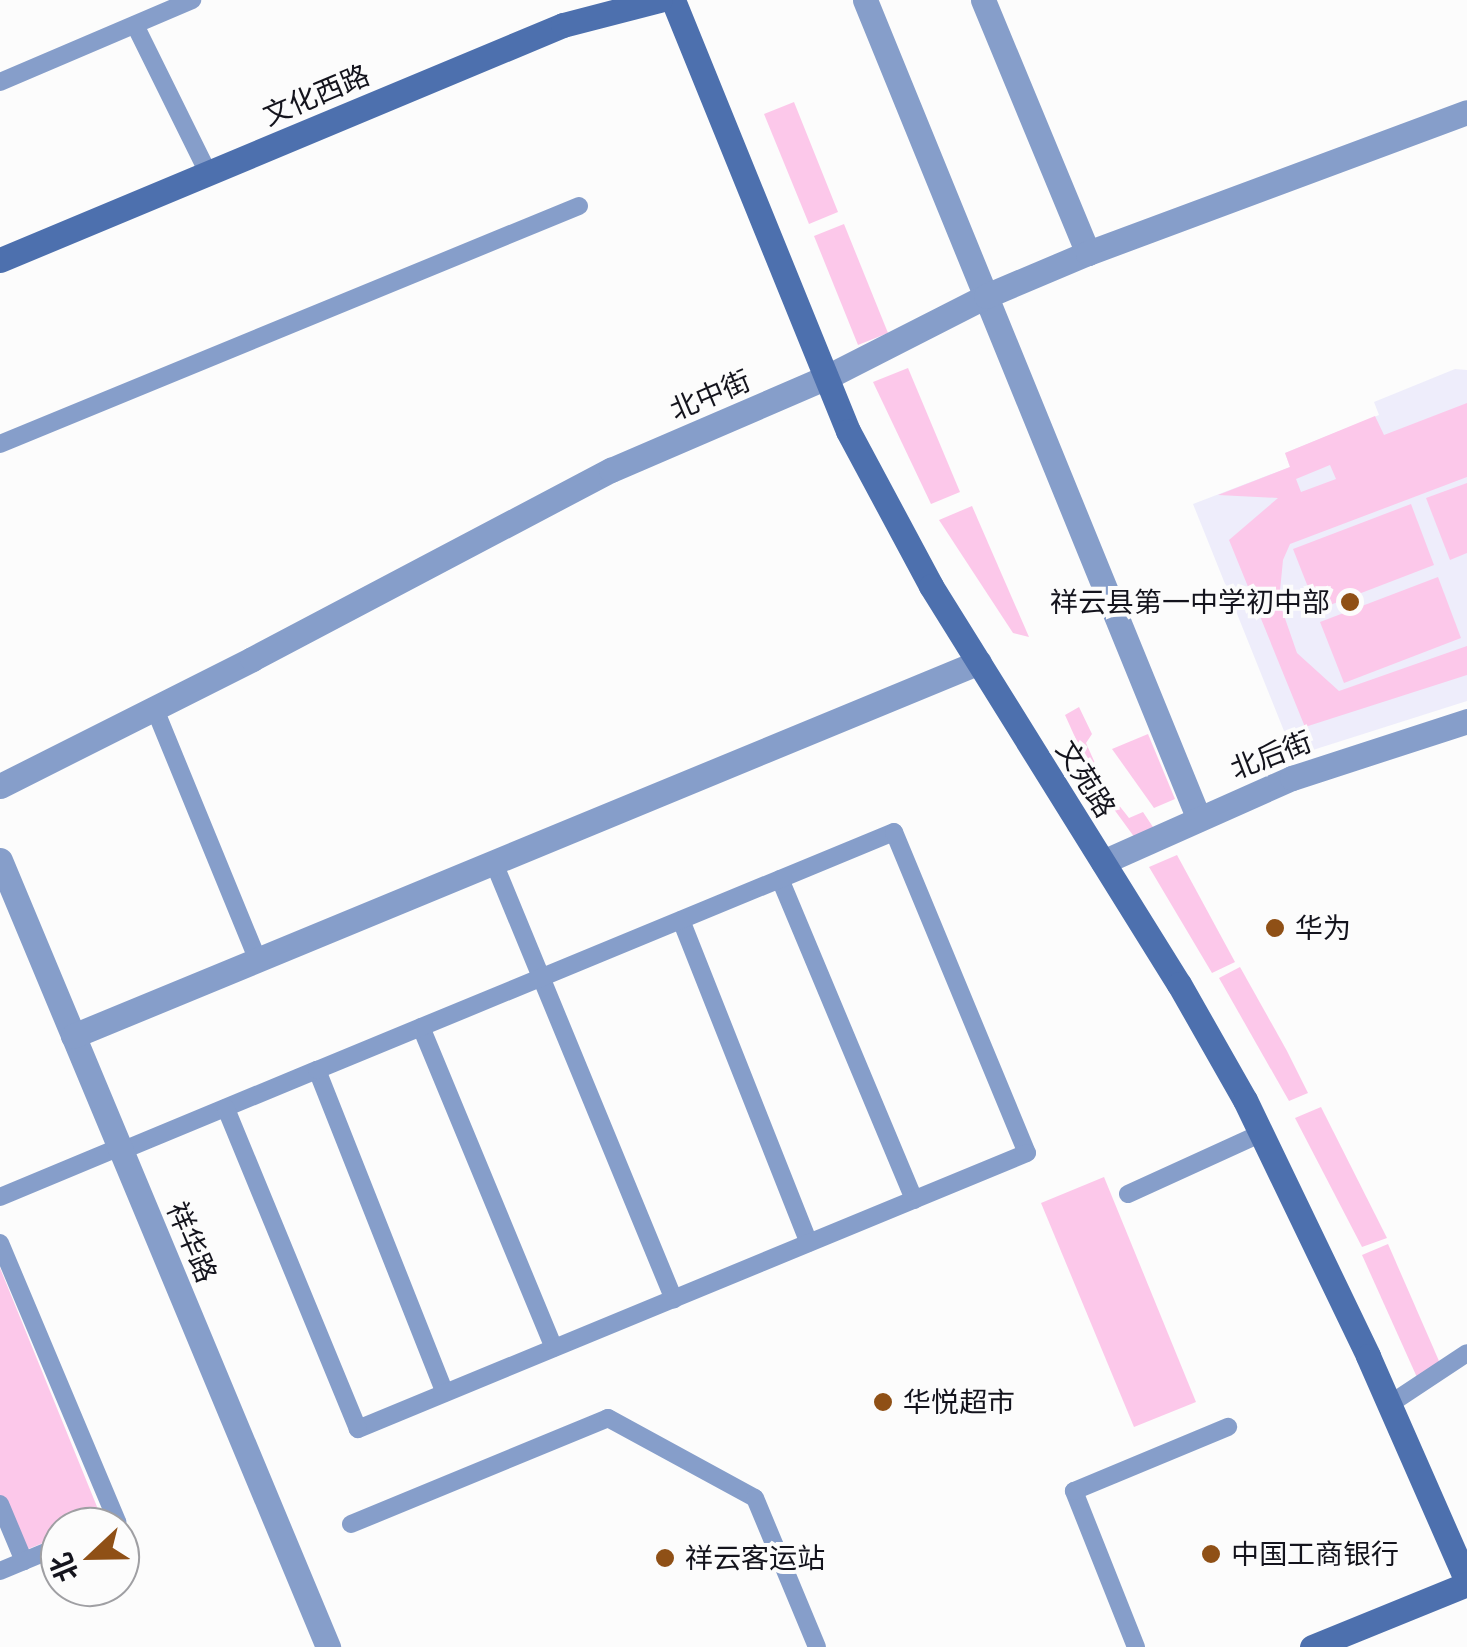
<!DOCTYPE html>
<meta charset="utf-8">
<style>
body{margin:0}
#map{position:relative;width:1467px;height:1647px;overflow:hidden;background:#fcfcfc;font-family:Mulish,"Noto Sans SC",sans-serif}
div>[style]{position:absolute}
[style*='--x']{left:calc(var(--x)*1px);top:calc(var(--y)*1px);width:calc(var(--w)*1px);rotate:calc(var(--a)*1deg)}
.built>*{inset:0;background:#eeedfb}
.green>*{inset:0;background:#fcc8ea}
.lane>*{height:18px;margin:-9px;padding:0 9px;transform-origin:9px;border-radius:9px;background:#869eca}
.street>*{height:25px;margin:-12.5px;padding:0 12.5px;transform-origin:12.5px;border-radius:12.5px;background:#869eca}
.secondary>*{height:25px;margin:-12.5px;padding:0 12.5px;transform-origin:12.5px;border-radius:12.5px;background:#4d70ae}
.dots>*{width:28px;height:28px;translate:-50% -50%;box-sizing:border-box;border:5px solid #fcfcfc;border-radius:50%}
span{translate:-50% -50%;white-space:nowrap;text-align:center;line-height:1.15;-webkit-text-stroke:8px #fcfcfc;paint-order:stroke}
.street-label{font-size:28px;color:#14141d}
.poi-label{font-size:28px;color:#14141d}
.right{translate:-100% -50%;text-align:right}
.left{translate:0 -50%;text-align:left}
.north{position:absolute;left:40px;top:1507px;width:100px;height:100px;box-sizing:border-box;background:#fcfcfc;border:2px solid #9f9fa3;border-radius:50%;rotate:248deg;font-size:28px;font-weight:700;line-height:40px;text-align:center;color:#14141d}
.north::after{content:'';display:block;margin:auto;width:35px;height:45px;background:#8f5016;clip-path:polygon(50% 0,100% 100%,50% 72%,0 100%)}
</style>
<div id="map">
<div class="built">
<i style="clip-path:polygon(1455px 369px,1467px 370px,1467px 701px,1294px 756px,1193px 504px,1290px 467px,1285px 453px,1379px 415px,1374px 402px)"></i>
</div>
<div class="green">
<i style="clip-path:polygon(794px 102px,838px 212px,809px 224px,764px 114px)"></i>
<i style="clip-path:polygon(844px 224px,888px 333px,858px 345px,814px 236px)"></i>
<i style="clip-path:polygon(908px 368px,960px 492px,931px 504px,873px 382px)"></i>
<i style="clip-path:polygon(evenodd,1467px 403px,1467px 477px,1290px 544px,1283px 560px,1279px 601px,1297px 653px,1339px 691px,1467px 646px,1467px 675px,1305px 727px,1229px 540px,1278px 498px,1218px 495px,1290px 467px,1285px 453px,1375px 416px,1384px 435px,1467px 403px,1330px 465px,1336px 479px,1301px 492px,1296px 479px,1330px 465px)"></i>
<i style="clip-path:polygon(1467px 483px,1467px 553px,1450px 560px,1426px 498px)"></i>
<i style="clip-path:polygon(1411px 504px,1434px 565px,1317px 610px,1293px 549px)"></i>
<i style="clip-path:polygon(972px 506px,1029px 637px,1013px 633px,939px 520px)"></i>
<i style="clip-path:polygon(1438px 577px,1461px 638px,1344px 683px,1320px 622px)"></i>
<i style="clip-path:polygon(1079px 707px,1092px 734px,1086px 743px,1107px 790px,1129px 818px,1143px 812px,1155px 830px,1135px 838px,1097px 786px,1065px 715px)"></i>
<i style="clip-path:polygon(1148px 734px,1175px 799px,1154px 808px,1112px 749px)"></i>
<i style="clip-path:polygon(1177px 855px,1235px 962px,1212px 973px,1149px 867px)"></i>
<i style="clip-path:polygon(1240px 967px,1287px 1051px,1308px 1093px,1289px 1101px,1219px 978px)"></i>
<i style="clip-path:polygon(1321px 1107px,1387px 1238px,1362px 1247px,1295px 1118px)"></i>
<i style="clip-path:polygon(1104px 1177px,1196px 1402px,1134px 1427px,1041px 1203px)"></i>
<i style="clip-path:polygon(1388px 1244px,1446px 1377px,1420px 1384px,1362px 1255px)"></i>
<i style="clip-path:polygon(0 1268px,102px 1519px,81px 1527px,60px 1527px,60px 1536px,21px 1552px,0 1501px)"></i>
</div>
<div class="lane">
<i style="--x:135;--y:25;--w:165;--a:63.7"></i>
<i style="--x:0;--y:82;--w:209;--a:-23.1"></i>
<i style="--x:0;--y:444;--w:626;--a:-22.35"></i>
<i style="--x:154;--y:707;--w:274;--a:67.7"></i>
<i style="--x:494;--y:863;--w:472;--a:67.6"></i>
<i style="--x:780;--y:879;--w:348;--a:67.3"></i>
<i style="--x:681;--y:920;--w:347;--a:68.4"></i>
<i style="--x:421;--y:1027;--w:347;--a:67.5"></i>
<i style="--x:317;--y:1070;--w:347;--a:68.4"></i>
<i style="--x:121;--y:1151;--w:212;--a:-22.5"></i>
<i style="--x:317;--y:1070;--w:624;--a:-22.42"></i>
<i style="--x:894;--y:832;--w:347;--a:67.5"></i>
<i style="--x:1027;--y:1153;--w:724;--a:157.58"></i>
<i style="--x:358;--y:1429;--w:347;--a:-112.4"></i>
<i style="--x:1128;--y:1194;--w:147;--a:-24.5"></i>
<i style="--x:0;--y:1197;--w:130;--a:-22.6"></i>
<i style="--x:0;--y:1243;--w:303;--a:67.2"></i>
<i style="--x:117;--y:1522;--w:13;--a:157"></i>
<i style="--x:1390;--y:1404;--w:92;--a:-33.5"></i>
<i style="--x:0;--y:1504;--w:62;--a:67.2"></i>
<i style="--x:351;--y:1524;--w:278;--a:-22.4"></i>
<i style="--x:608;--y:1418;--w:167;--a:28.6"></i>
<i style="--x:755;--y:1498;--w:161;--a:67.4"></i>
<i style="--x:0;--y:1571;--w:65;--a:-22.6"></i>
<i style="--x:1136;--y:1647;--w:168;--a:-111.7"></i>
<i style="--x:1074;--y:1491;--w:167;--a:-22.6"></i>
</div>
<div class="street">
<i style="--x:865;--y:0;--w:882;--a:67.82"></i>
<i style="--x:983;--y:0;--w:274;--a:67.5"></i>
<i style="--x:0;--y:786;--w:282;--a:-26.7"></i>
<i style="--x:252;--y:659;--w:406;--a:-27.8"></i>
<i style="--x:611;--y:470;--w:233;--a:-23.3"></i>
<i style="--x:825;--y:378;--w:181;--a:-27"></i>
<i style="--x:986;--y:296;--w:111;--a:-22.9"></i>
<i style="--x:1088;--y:253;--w:404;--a:-20.4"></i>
<i style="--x:0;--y:860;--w:853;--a:67.37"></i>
<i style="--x:1103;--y:862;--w:207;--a:-24"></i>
<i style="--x:1292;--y:778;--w:184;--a:-18"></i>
<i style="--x:73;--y:1036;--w:980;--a:-22.43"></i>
</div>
<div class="secondary">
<i style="--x:673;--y:0;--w:465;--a:67.9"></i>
<i style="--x:848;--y:431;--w:176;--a:61.8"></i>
<i style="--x:931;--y:586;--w:469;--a:58.1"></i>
<i style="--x:1179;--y:984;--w:133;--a:60.4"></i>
<i style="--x:1245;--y:1100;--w:284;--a:64.3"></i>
<i style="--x:1368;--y:1356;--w:246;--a:66.3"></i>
<i style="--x:0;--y:260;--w:610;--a:-22.66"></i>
<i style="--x:563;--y:25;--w:100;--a:-14.5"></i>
<i style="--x:1312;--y:1647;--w:167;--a:-22.1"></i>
</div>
<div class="dots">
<i style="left:1350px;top:602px;background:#8f5016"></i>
<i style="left:1275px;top:928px;background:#8f5016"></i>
<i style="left:883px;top:1402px;background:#8f5016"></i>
<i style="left:1211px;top:1554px;background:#8f5016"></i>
<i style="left:665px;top:1558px;background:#8f5016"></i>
</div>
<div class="street-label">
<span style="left:316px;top:95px;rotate:-23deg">文化西路</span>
<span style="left:710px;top:395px;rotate:-23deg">北中街</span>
<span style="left:1271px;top:755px;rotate:-21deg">北后街</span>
<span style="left:1086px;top:779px;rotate:58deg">文苑路</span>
<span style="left:192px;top:1242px;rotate:67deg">祥华路</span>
</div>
<div class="poi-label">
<span class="right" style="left:1330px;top:602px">祥云县第一中学初中部</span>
<span class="left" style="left:1295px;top:928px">华为</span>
<span class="left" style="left:903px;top:1402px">华悦超市</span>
<span class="left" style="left:1231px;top:1554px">中国工商银行</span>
<span class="left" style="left:685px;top:1558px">祥云客运站</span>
</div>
<div class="north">北</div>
</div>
